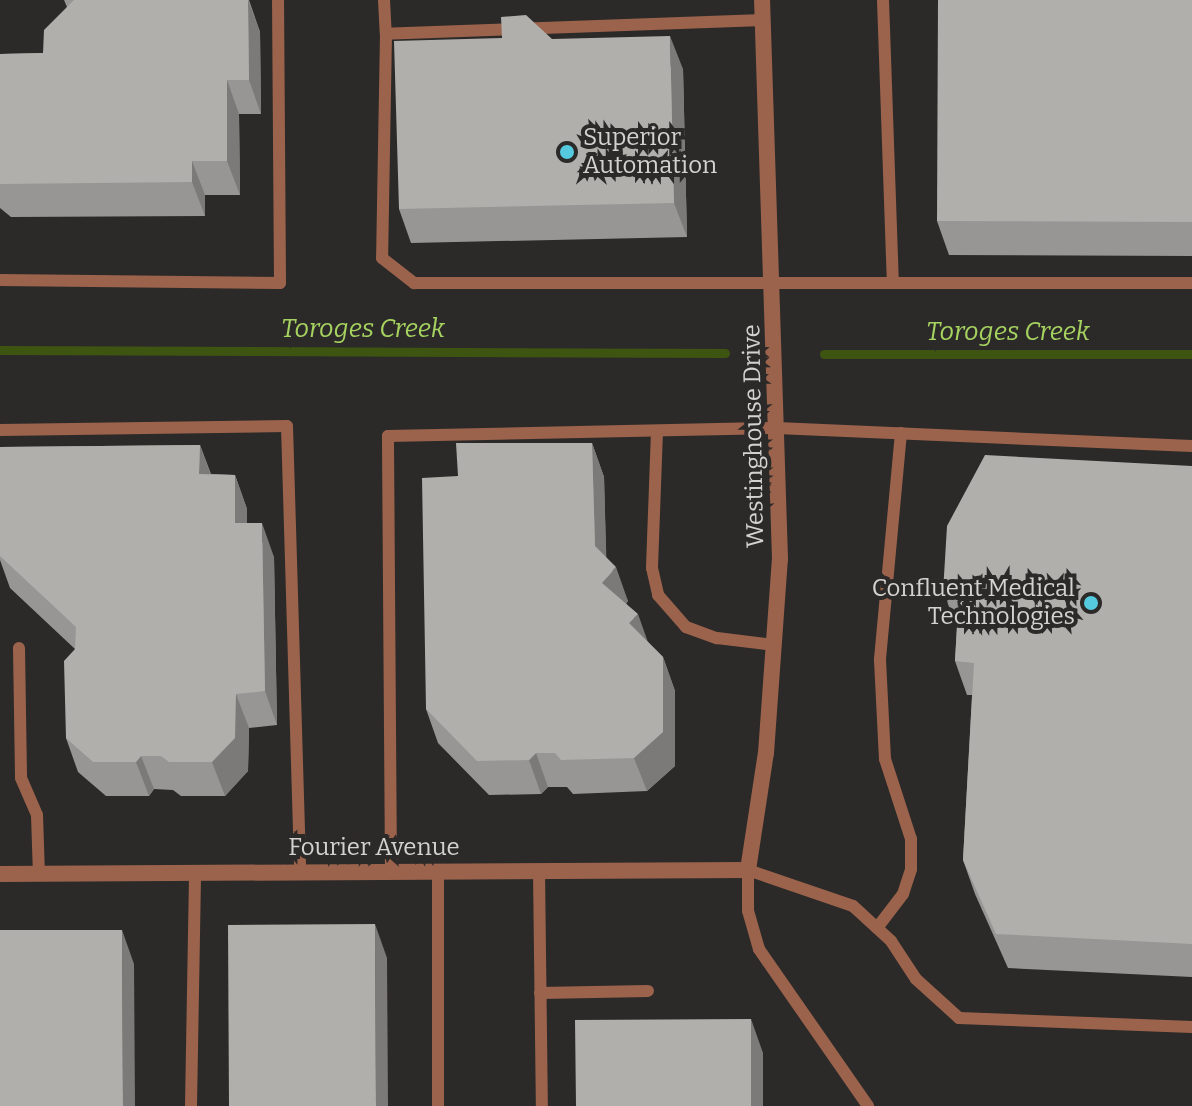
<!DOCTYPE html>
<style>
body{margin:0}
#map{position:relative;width:1192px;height:1106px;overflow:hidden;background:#2c2a29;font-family:Bitter,serif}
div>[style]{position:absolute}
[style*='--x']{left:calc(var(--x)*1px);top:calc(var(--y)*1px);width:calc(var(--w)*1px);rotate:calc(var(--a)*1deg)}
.stream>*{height:9px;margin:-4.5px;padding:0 4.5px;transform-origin:4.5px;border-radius:4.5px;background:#3e5511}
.service>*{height:12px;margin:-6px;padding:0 6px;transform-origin:6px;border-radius:6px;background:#9c634c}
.minor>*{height:16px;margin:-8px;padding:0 8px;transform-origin:8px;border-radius:8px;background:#9c634c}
.wall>*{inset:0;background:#979694}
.shaded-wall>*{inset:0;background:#7b7a78}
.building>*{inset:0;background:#b0afac}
.dots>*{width:22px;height:22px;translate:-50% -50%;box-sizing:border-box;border:4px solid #2c2a29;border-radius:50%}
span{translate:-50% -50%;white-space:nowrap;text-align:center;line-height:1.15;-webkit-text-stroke:8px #2c2a29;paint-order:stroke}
.poi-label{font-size:24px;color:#d3d2d1}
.left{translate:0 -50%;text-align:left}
.right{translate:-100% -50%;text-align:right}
.street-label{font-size:24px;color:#d3d2d1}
.water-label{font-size:26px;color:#a6d260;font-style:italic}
</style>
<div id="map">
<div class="stream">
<i style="--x:0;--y:350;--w:725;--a:0.24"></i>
<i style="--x:824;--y:354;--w:368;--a:0"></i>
</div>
<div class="service">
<i style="--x:384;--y:0;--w:34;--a:87"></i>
<i style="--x:883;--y:0;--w:283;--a:88"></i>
<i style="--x:763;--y:20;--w:377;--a:177.9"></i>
<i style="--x:386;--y:34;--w:224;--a:91"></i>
<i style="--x:382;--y:258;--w:41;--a:38"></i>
<i style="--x:414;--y:283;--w:778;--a:0"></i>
<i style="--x:0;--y:280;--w:280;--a:0.6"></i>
<i style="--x:280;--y:283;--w:283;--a:-90.4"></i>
<i style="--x:0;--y:430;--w:287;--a:-0.8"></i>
<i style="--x:287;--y:426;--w:446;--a:88.3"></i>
<i style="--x:657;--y:431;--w:137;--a:92.1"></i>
<i style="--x:652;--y:568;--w:28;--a:77"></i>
<i style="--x:658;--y:595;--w:43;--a:48.8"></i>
<i style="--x:686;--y:627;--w:33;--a:20"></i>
<i style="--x:717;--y:638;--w:57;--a:7"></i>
<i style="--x:19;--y:648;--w:130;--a:89.1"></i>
<i style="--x:21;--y:778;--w:40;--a:66.6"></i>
<i style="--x:37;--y:815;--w:59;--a:88.1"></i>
<i style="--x:539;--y:871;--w:235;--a:89.3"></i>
<i style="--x:391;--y:872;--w:436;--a:-90.4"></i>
<i style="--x:388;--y:436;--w:389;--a:-1.2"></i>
<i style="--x:777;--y:428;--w:415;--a:2.5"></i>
<i style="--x:438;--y:872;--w:234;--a:90"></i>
<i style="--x:877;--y:928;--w:43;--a:-52.6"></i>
<i style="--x:903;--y:894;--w:26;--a:-72"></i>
<i style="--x:911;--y:869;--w:30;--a:-90"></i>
<i style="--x:911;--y:839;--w:84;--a:-108"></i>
<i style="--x:885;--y:759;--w:100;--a:-92.9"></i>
<i style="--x:880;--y:659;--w:227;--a:-84.7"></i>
<i style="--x:540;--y:993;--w:108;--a:-1.1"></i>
<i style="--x:191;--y:1106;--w:233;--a:-89"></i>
<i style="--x:868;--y:1106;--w:191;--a:-124.8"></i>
<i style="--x:759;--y:949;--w:40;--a:-106"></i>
<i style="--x:748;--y:911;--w:41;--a:-90"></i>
<i style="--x:748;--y:870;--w:111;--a:18.9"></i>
<i style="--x:853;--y:906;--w:52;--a:42.6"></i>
<i style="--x:891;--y:941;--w:45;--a:56.7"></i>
<i style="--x:916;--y:979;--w:58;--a:42.2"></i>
<i style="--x:959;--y:1018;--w:233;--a:2.2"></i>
</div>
<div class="minor">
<i style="--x:0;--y:874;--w:748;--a:-0.31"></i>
<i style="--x:748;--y:870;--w:118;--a:-81.3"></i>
<i style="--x:766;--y:753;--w:195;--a:-85.9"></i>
<i style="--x:780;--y:559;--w:559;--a:-91.84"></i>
</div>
<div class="wall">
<i style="clip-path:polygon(64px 0,249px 0,260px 32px,261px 114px,239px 114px,240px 195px,205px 195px,205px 216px,11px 217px,0 208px,0 54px,43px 53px,67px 7px)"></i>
<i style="clip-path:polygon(1192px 0,1192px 256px,949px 255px,937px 221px)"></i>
<i style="clip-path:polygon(552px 39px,683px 69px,687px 237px,411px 243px,399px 209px)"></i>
<i style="clip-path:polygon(592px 443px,604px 477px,606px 558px,628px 601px,626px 604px,647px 641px,663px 657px,675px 691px,675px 766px,647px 791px,573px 794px,567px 787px,548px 787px,541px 794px,489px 795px,438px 743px,426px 709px,458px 476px)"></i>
<i style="clip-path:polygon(200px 445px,211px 474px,235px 475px,247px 509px,247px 523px,274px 557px,277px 725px,249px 728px,248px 771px,225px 796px,181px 796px,173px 790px,154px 789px,149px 796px,106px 796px,78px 772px,66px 738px,75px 649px,10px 588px,0 560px,0 447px)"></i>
<i style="clip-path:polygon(1192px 466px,1192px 977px,1008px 968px,975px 894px,963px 860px,972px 695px,967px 695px,955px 661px,957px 626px,943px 592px)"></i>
</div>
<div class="shaded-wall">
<i style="clip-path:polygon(248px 0,260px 32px,261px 114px,249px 80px)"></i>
<i style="clip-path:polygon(670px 36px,683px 69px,687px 237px,674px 203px)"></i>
<i style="clip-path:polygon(227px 80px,239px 114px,240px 195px,227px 161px)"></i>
<i style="clip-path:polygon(192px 161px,205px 195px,205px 216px,192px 182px)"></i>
<i style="clip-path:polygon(592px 443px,604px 477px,607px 578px,616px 567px,628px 601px,614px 617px,602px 583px,595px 546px)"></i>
<i style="clip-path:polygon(200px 445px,212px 479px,199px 474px)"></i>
<i style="clip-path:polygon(235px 475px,247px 509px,247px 557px,235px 523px)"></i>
<i style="clip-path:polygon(262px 523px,274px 557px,277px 725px,265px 691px)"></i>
<i style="clip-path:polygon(638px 614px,650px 648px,629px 623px)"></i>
<i style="clip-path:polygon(663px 657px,675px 691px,675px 766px,647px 791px,634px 758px)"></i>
<i style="clip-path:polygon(236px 694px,249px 728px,248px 771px,225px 796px,212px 762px)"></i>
<i style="clip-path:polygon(536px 753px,548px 787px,541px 794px,529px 760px)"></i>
<i style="clip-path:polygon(141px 756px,154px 789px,149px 796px,136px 762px)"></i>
<i style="clip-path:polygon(375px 924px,387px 958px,388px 1106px,376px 1106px)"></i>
<i style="clip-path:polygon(122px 930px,134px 964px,135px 1106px,123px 1106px)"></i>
<i style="clip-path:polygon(751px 1019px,763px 1053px,763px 1106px,751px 1106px)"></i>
</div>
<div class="building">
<i style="clip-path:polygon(74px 0,248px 0,249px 80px,227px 80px,227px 161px,192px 161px,192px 182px,0 184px,0 54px,43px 53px,44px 30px)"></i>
<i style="clip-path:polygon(938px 0,1192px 0,1192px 222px,937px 221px)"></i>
<i style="clip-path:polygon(526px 15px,552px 39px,670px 36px,674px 203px,399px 209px,394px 41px,502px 38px,501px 17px)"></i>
<i style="clip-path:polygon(456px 443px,592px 443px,595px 546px,616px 567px,602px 583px,638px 614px,629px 623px,663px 657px,663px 732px,634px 758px,561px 760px,555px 753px,536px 753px,529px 760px,477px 761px,426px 709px,422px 478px,458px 476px)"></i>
<i style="clip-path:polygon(200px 445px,199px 474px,235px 475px,235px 523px,262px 523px,265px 691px,236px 694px,235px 738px,212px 762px,169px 762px,161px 756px,141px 756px,136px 762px,93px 762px,66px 738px,64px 661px,75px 649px,76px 627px,0 556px,0 447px)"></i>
<i style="clip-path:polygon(985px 455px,1192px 466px,1192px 944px,996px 934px,963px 860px,974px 663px,955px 661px,959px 592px,943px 592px,947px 526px)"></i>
<i style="clip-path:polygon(375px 924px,376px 1106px,229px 1106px,228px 925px)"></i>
<i style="clip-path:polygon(0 930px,122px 930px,123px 1106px,0 1106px)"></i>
<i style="clip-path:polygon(751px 1019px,751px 1106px,576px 1106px,575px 1020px)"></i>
</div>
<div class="dots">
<i style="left:567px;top:152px;background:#55cadf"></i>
<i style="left:1091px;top:603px;background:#55cadf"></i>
</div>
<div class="poi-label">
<span class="left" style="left:583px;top:152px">Superior<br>Automation</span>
<span class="right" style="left:1075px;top:603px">Confluent Medical<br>Technologies</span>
</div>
<div class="street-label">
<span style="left:754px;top:436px;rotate:-91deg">Westinghouse Drive</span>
<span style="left:374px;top:848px">Fourier Avenue</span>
</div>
<div class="water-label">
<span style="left:363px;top:329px">Toroges Creek</span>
<span style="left:1008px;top:332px">Toroges Creek</span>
</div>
</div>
